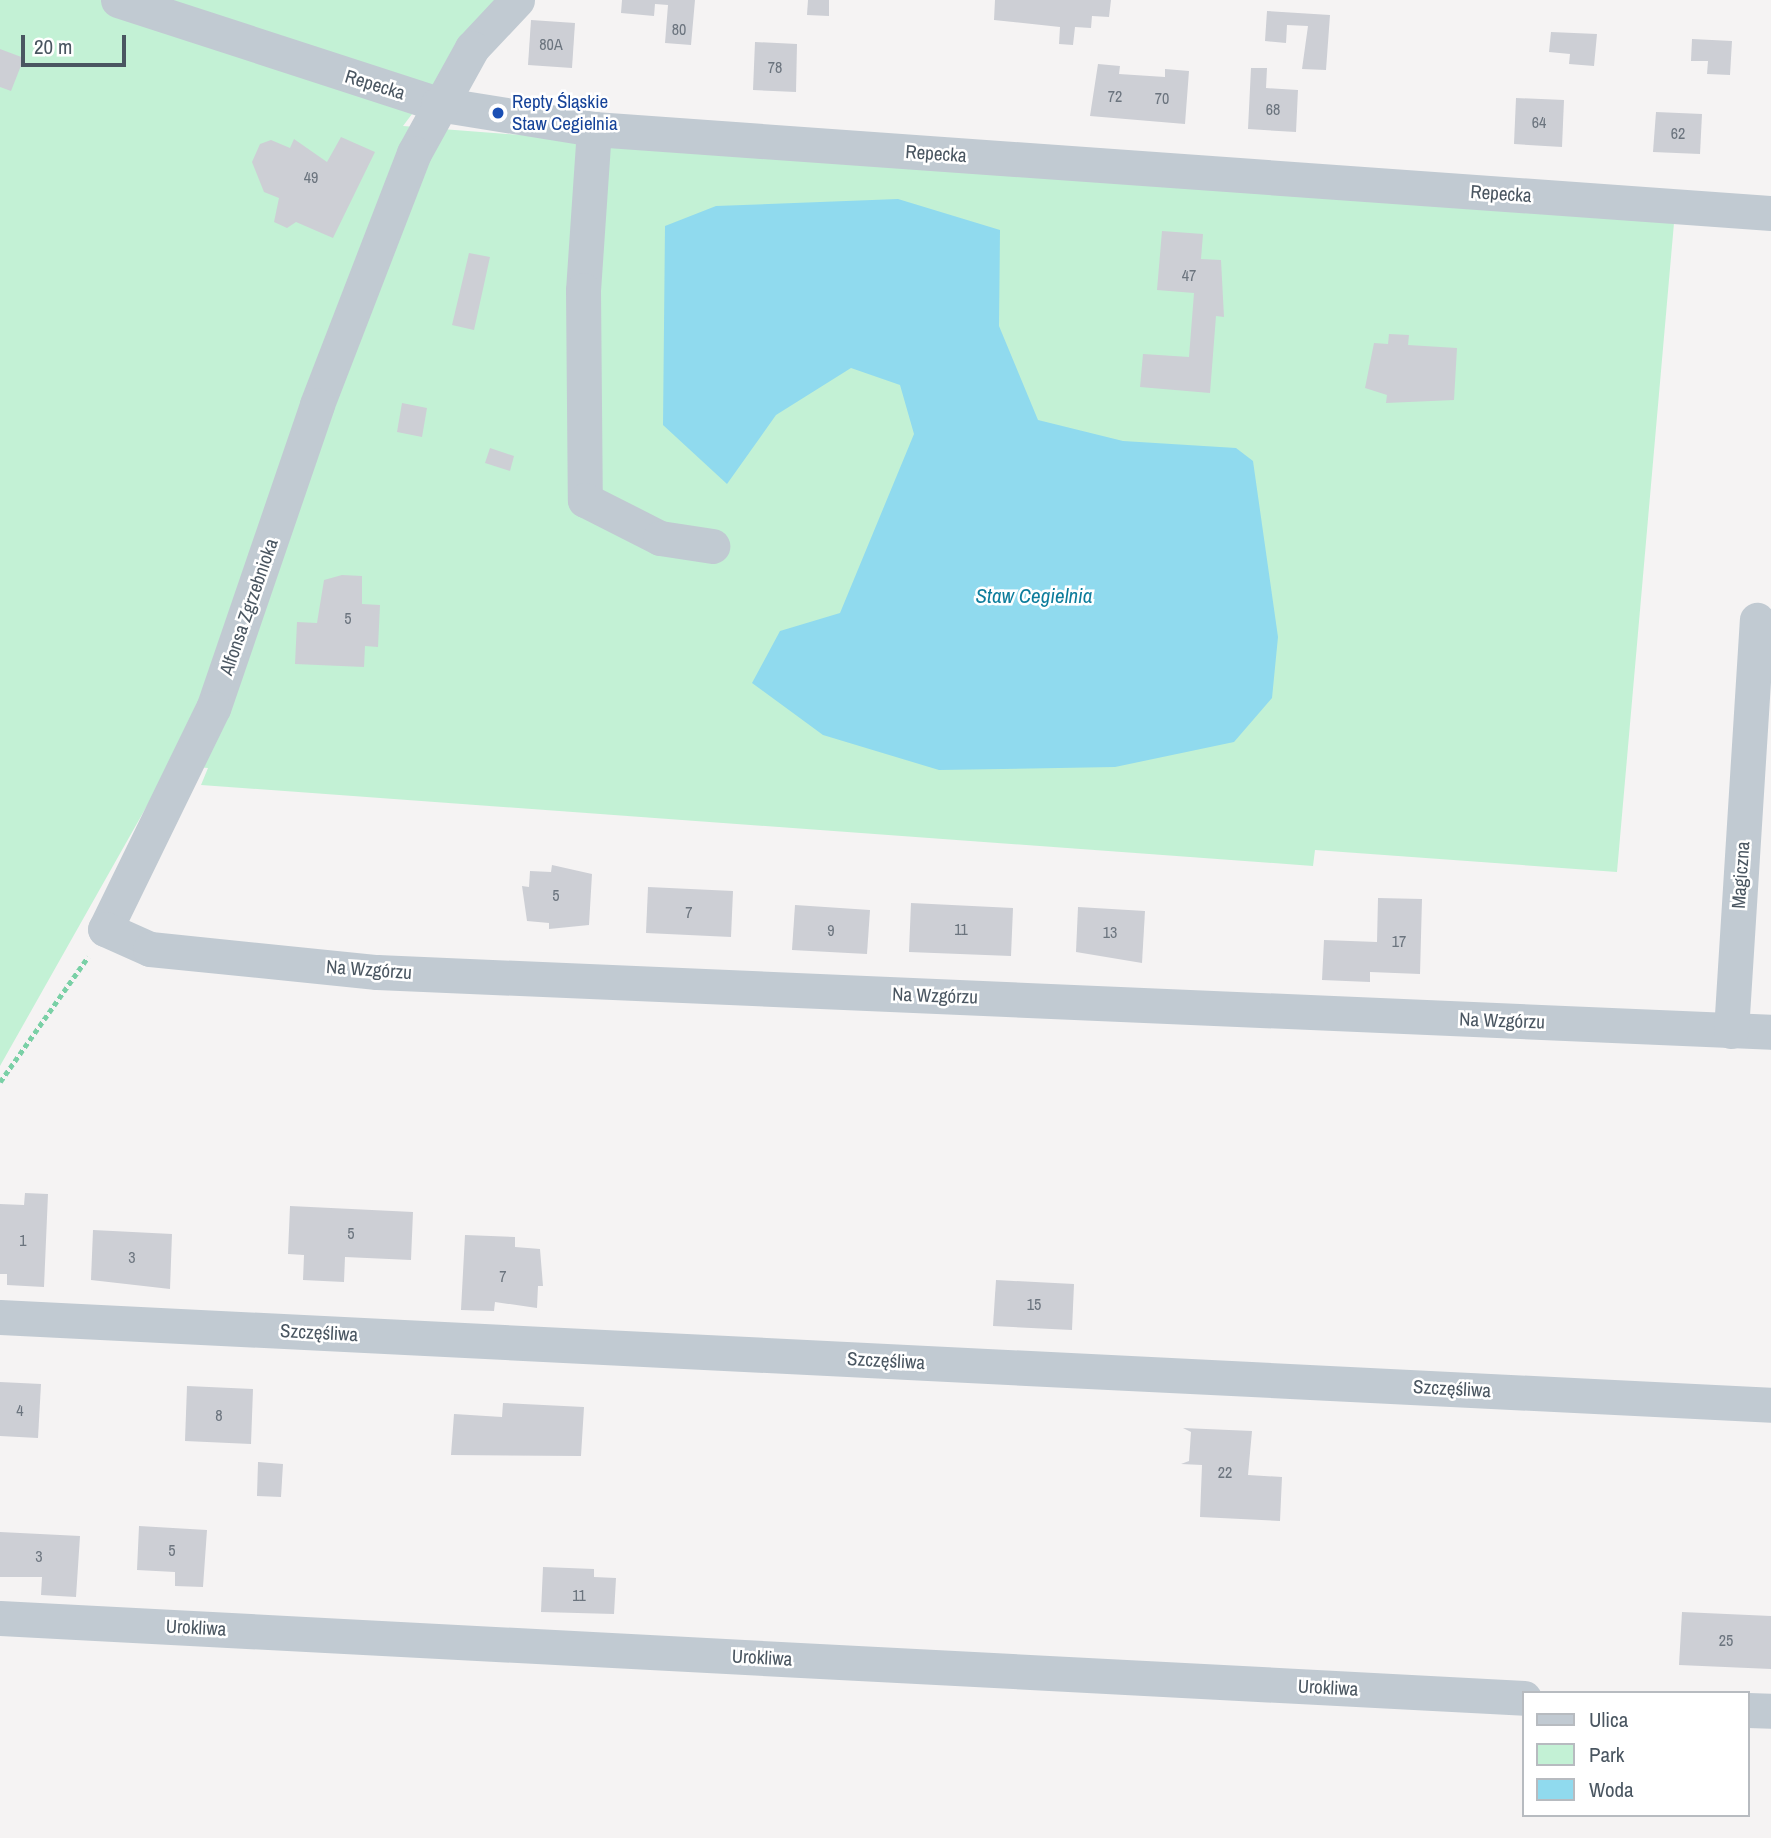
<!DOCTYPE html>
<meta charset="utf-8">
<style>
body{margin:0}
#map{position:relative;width:1771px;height:1838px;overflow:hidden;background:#f5f3f3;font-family:"Archivo Narrow",sans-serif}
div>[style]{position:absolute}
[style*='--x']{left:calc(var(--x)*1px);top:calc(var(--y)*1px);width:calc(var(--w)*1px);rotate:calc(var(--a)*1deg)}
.green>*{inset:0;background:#c3f1d5}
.water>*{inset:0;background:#90daee}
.building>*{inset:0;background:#cdcfd5}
.path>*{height:4.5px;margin-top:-2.25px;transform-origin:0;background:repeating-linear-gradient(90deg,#7ad0a6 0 5px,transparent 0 8.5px)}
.minor>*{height:35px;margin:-17.5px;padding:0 17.5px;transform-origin:17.5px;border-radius:17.5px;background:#c1cad2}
.dots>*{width:19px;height:19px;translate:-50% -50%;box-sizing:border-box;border:4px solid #fff;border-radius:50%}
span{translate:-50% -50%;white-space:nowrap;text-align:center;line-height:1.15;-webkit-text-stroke:5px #fff;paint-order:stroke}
.number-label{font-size:16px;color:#6b747e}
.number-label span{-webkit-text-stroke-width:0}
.street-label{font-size:19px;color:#4a5661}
.transit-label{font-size:19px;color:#164399}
.left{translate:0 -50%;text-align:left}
.water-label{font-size:21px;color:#0c7c9b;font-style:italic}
.legend{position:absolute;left:1522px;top:1691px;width:228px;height:126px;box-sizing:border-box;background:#fff;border:2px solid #b7bbc0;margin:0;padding:9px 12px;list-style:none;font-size:21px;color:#4a5661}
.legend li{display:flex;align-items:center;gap:14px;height:35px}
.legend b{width:35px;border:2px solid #b7bbc0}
.scale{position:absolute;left:21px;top:35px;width:105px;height:32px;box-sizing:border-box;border:4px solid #4a5661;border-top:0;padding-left:9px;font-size:21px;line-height:24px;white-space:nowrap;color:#4a5661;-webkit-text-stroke:5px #fff;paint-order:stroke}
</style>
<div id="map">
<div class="green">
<i style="clip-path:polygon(0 0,498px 0,403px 126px,1674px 223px,1617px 872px,1315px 850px,1313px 866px,201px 785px,208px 768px,170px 765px,0 1066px)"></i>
</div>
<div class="water">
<i style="clip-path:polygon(898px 199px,1000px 230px,999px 326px,1038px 420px,1123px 441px,1236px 448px,1253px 461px,1278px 637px,1272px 698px,1234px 742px,1115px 767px,939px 770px,823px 735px,752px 683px,780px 631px,840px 613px,914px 434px,900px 385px,851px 368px,776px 415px,727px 484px,663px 425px,665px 226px,716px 206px)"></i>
</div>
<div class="building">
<i style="clip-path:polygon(622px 0,695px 0,691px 45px,665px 43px,668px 5px,655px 4px,654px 16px,621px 13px)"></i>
<i style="clip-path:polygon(808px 0,829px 0,829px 16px,807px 15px)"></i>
<i style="clip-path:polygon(995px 0,1111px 0,1109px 17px,1092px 16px,1091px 28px,1075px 27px,1073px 45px,1059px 44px,1060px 27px,994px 20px)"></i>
<i style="clip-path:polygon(1267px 11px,1330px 15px,1326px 70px,1302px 69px,1308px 26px,1287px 25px,1286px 43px,1265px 41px)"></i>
<i style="clip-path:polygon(531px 20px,575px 23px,572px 68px,528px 65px)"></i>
<i style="clip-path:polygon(1551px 32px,1597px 34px,1594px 66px,1569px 64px,1570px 54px,1549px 52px)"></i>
<i style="clip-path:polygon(1692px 39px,1732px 41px,1730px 75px,1707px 74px,1708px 61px,1691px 61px)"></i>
<i style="clip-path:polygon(755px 42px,797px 44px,796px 92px,753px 90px)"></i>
<i style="clip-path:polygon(0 49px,24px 58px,11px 91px,0 87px)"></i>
<i style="clip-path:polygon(1098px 64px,1120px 66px,1119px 74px,1165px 77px,1165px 69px,1189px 71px,1185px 124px,1090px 116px)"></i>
<i style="clip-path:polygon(1251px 68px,1267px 68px,1266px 88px,1298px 90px,1296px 132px,1248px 129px)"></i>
<i style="clip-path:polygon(1516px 98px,1564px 100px,1562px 147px,1514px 144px)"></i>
<i style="clip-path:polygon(1656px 112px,1702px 114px,1700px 154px,1653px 152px)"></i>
<i style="clip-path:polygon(341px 137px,375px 152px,333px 238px,296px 222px,287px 228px,274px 222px,279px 198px,264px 192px,252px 162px,260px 144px,271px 140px,290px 148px,294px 139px,327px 162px)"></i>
<i style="clip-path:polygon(1162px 231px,1203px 234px,1201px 259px,1221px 260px,1224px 317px,1216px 316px,1210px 393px,1140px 387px,1143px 354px,1189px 357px,1194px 293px,1157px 290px)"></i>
<i style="clip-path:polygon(469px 253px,490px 257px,474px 330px,452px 325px)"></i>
<i style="clip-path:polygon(1389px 334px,1409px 335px,1408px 345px,1457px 348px,1454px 400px,1386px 403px,1387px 395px,1365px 388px,1374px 343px,1388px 344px)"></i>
<i style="clip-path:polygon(402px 403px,427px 408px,422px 437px,397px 432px)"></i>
<i style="clip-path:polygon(490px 448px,514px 456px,510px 471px,485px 463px)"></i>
<i style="clip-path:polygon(342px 575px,362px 576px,362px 604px,380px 605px,378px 647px,365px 646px,364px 667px,295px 664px,297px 622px,317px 623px,324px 580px)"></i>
<i style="clip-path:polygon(552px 865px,592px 874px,589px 925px,549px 929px,549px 923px,527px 921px,522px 886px,529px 887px,530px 871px,551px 872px)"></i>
<i style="clip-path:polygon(648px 887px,733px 891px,731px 937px,646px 933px)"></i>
<i style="clip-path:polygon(1378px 898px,1422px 899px,1420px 974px,1370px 972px,1370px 982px,1322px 980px,1324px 940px,1377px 942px)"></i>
<i style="clip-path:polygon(911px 903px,1013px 908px,1011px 956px,909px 952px)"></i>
<i style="clip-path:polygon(795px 905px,870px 910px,867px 954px,792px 950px)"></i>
<i style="clip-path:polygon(1078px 907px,1145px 911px,1142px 963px,1076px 952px)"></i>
<i style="clip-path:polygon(25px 1193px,48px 1194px,44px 1287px,7px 1285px,7px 1274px,0 1274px,0 1204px,24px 1205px)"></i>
<i style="clip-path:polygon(290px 1206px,413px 1212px,411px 1260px,345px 1257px,344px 1282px,303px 1280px,304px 1255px,288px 1254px)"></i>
<i style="clip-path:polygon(93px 1230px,172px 1234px,170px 1289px,91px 1280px)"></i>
<i style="clip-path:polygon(465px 1235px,515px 1237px,515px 1247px,540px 1249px,543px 1286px,538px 1286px,537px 1308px,495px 1302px,494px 1311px,461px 1310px)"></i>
<i style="clip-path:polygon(996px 1280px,1074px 1284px,1072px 1330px,993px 1326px)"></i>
<i style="clip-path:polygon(0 1382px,41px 1384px,38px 1438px,0 1436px)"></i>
<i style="clip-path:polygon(187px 1386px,253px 1389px,251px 1444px,185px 1441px)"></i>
<i style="clip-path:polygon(503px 1403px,584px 1407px,581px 1456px,451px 1455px,454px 1414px,502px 1417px)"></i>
<i style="clip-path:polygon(1183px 1428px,1252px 1431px,1248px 1475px,1282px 1477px,1280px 1521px,1200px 1517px,1202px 1465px,1181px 1464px,1189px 1461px,1191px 1432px)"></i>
<i style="clip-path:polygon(258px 1462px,283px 1464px,281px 1497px,257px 1496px)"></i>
<i style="clip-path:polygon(139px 1526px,207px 1530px,203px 1587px,175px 1586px,175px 1572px,137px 1570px)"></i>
<i style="clip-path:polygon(0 1532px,80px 1536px,76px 1597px,41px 1595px,42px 1577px,0 1577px)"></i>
<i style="clip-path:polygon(543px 1567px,594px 1569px,594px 1577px,616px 1578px,614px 1614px,541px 1612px)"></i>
<i style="clip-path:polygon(1682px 1612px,1771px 1616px,1771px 1669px,1679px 1665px)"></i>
</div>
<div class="path">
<i style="--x:0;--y:1082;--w:153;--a:-54.9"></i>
</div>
<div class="minor">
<i style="--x:118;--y:0;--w:336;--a:18"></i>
<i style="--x:438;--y:104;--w:158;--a:9.1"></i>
<i style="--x:594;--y:129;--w:1180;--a:4.08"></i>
<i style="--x:517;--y:0;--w:66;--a:133.2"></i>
<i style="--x:472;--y:48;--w:120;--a:118.9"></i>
<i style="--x:414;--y:153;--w:270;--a:111.1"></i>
<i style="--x:317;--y:405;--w:320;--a:108.9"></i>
<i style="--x:213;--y:708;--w:246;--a:116"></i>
<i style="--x:105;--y:929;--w:49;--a:24"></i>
<i style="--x:150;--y:949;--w:228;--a:5.8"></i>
<i style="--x:377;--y:972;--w:1395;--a:2.46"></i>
<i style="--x:594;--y:129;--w:161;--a:93.9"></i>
<i style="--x:583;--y:290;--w:210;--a:89.5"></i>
<i style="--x:585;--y:500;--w:84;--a:26.9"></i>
<i style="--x:660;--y:538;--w:53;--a:8.7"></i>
<i style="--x:1731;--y:1031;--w:412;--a:-86.4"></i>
<i style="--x:0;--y:1317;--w:1773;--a:2.84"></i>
<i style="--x:0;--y:1618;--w:1526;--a:3"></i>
<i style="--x:1748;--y:1710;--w:23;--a:2"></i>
</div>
<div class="dots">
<i style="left:498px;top:113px;background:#1a4fb4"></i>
</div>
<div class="number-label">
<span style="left:679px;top:29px">80</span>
<span style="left:551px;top:44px">80A</span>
<span style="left:775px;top:67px">78</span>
<span style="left:1115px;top:96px">72</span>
<span style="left:1162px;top:98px">70</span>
<span style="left:1273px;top:109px">68</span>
<span style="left:1539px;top:122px">64</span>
<span style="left:1678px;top:133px">62</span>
<span style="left:311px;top:177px">49</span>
<span style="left:1189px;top:275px">47</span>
<span style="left:348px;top:618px">5</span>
<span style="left:556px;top:895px">5</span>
<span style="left:689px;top:912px">7</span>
<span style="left:961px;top:929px">11</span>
<span style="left:831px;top:930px">9</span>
<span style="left:1110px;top:932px">13</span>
<span style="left:1399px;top:941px">17</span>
<span style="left:351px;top:1233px">5</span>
<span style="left:23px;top:1240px">1</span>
<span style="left:132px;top:1257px">3</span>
<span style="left:503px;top:1276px">7</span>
<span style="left:1034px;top:1304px">15</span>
<span style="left:20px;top:1410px">4</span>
<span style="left:219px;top:1415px">8</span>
<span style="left:1225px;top:1472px">22</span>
<span style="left:172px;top:1550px">5</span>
<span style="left:39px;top:1556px">3</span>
<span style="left:579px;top:1595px">11</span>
<span style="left:1726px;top:1640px">25</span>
</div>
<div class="street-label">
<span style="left:375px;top:85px;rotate:17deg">Repecka</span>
<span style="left:936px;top:154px;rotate:4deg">Repecka</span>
<span style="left:1501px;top:194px;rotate:4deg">Repecka</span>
<span style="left:249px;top:607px;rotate:-71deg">Alfonsa Zgrzebnioka</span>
<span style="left:1741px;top:875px;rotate:-86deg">Magiczna</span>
<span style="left:369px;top:970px;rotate:4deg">Na Wzgórzu</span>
<span style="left:935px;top:996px;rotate:2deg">Na Wzgórzu</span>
<span style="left:1502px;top:1021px;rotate:2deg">Na Wzgórzu</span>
<span style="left:319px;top:1333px;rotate:3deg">Szczęśliwa</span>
<span style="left:886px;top:1361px;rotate:3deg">Szczęśliwa</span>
<span style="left:1452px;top:1389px;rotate:3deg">Szczęśliwa</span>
<span style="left:196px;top:1628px;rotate:3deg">Urokliwa</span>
<span style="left:762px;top:1658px;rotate:3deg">Urokliwa</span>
<span style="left:1328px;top:1688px;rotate:3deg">Urokliwa</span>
</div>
<div class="transit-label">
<span class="left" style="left:512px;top:113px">Repty Śląskie<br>Staw Cegielnia</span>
</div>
<div class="water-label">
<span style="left:1034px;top:596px">Staw Cegielnia</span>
</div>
<ul class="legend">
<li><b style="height:9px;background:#c1cad2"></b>Ulica</li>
<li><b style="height:19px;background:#c3f1d5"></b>Park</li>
<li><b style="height:19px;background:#90daee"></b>Woda</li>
</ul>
<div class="scale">20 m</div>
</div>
